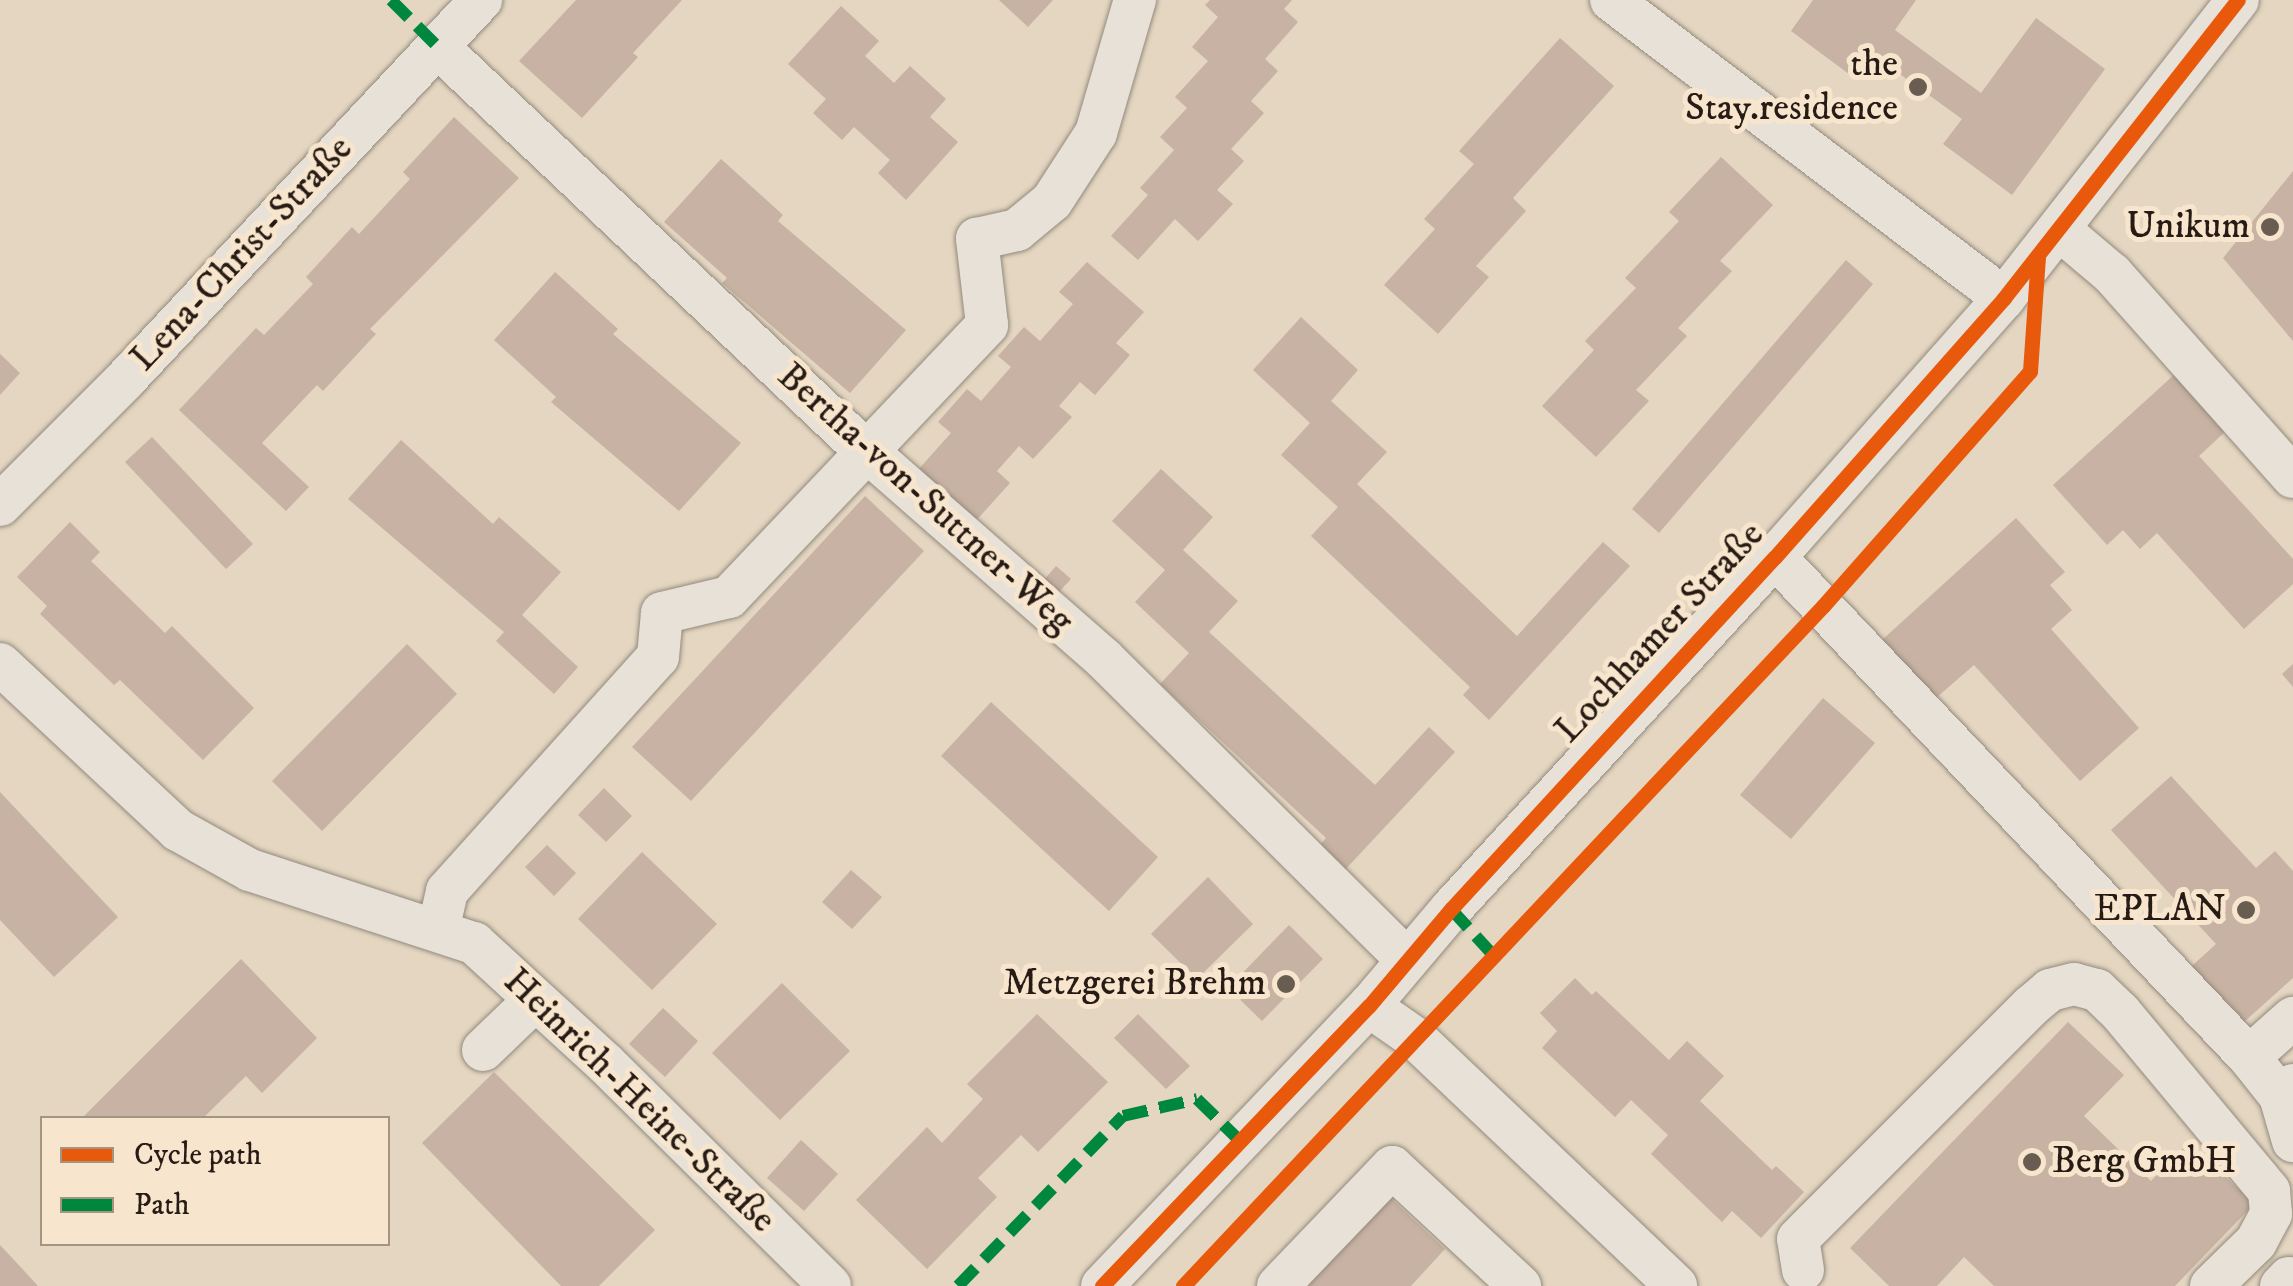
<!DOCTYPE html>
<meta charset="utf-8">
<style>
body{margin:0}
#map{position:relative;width:2293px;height:1286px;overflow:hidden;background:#e4d6c1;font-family:"IM FELL DW Pica",serif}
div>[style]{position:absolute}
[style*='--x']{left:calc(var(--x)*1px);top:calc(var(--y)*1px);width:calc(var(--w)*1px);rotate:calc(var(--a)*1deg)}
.building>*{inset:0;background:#c7b2a3}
.roads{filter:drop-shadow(0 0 2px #938a7d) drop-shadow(0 0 2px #938a7d)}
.minor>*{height:42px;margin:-21px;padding:0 21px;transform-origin:21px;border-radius:21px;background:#e8e1d7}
.quiet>*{height:12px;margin-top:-6px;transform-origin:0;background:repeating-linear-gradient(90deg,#00873e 0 25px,transparent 0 37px)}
.cycleway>*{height:15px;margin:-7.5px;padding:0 7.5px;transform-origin:7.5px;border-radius:7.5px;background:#e8590c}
.dots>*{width:28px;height:28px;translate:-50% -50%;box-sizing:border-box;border:5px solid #f7e6cd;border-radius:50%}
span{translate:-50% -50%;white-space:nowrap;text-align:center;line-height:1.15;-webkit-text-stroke:10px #f7e6cd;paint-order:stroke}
.poi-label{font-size:38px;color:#271b15}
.right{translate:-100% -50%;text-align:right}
.left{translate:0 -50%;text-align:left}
.street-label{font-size:38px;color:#271b15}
.legend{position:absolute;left:40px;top:1116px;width:350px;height:130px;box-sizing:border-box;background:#f7e6cd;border:2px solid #a49583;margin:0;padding:12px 18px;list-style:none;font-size:30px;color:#271b15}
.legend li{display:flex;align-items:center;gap:20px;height:50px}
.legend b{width:50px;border:2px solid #a49583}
</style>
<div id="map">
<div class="building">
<i style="clip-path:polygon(576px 0,682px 0,633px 53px,638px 57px,582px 118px,519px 61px)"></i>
<i style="clip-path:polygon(999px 0,1053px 0,1028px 27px)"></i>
<i style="clip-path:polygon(1210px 0,1292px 0,1284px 9px,1298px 22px,1265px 59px,1278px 71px,1251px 101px,1264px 113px,1231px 149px,1244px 161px,1217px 190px,1233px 204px,1198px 241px,1175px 219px,1138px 260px,1111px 236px,1148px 195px,1140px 188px,1174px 150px,1160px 137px,1187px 108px,1175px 97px,1208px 61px,1192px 47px,1218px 17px,1205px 5px)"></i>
<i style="clip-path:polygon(1813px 0,1916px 0,1895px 30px,1981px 93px,2036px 18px,2105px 69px,2012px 195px,1943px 144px,1962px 119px,1875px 56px,1857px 80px,1791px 31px)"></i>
<i style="clip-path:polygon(841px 6px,879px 41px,865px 56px,894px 83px,910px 66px,946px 99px,930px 117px,958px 142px,906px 200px,878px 173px,890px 160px,854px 127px,842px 140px,813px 113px,826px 99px,788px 64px)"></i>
<i style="clip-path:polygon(1560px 38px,1614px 86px,1513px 198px,1526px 211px,1476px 266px,1489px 277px,1438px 334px,1384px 285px,1435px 229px,1424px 219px,1474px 164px,1459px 151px)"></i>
<i style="clip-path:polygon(454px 117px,519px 178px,370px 329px,376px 334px,323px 391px,317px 385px,262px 443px,309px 487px,286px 511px,179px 410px,256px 328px,264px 335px,313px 284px,306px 277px,352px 227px,359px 234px,396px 194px,410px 179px,403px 172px)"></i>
<i style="clip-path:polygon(1721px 157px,1773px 205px,1720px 261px,1732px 271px,1678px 328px,1687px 336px,1636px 390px,1649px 401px,1596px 457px,1542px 406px,1594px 350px,1585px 341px,1636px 288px,1625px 278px,1679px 221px,1669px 212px)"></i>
<i style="clip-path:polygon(721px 159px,783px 215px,778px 221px,906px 330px,850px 393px,722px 283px,727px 278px,664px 222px)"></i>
<i style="clip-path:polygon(2293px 171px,2293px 341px,2223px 258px)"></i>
<i style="clip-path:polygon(1846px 260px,1873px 284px,1659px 533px,1632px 509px)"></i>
<i style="clip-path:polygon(1087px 262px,1144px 312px,1116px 343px,1130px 355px,1095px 395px,1080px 382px,1059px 406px,1072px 417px,1033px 459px,1019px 446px,997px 471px,1010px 483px,974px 523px,917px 471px,951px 433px,938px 422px,967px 389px,981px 401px,1011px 367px,998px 356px,1024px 327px,1040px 341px,1073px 304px,1059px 292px)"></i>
<i style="clip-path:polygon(555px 272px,618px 329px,613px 334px,741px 443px,679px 511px,551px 402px,556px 397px,494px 340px)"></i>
<i style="clip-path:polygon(1301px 317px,1358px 370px,1331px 401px,1387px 452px,1357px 484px,1517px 636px,1603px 542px,1630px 566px,1489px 720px,1463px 695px,1470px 687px,1311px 536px,1338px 507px,1281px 455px,1310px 423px,1253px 370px)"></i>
<i style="clip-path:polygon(0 354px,20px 373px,0 395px)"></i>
<i style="clip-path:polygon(2176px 373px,2228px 429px,2199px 456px,2293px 559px,2293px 584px,2244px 629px,2157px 533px,2140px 549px,2123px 530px,2107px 545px,2053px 485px)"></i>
<i style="clip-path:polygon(152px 437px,253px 544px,226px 569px,125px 462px)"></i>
<i style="clip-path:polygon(401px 440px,493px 524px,499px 517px,561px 572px,522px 615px,578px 667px,554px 694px,496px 641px,504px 632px,348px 499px)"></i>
<i style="clip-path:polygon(1161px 469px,1213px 517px,1183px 550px,1238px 601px,1209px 632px,1375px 785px,1429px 727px,1455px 752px,1343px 872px,1317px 848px,1326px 838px,1160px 684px,1189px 653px,1135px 602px,1165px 570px,1112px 521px)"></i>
<i style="clip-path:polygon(865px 496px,924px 551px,691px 801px,632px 747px)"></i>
<i style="clip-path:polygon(2016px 518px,2065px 572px,2050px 585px,2072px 610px,2051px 629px,2139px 728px,2080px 781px,1974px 665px,1936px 698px,1882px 640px)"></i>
<i style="clip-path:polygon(70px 522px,100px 552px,91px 561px,165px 633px,172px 626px,254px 708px,203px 760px,120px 680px,114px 685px,40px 614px,47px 606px,17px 577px)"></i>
<i style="clip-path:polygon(1056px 566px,1071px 579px,1057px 594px,1043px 581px)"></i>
<i style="clip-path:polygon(407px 644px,457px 694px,322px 831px,272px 781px)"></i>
<i style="clip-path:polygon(2293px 664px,2293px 687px,2282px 674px)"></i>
<i style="clip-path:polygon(1823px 698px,1875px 743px,1791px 839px,1740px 795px)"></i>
<i style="clip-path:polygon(991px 702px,1158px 857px,1109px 911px,941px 756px)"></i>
<i style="clip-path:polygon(2171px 776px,2256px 868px,2275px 851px,2293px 871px,2293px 978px,2234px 1031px,2182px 975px,2216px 944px,2111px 830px)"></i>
<i style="clip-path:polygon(604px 788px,632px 816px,606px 842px,578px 815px)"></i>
<i style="clip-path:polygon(0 792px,118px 917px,54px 977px,0 920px)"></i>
<i style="clip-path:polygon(547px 845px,576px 873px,554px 896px,525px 867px)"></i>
<i style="clip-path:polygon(642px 852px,717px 924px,652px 990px,578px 919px)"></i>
<i style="clip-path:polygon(851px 870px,882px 897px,852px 929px,822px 902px)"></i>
<i style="clip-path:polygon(1208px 877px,1253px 924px,1197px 979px,1151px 934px)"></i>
<i style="clip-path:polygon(1289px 925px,1323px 959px,1262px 1021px,1228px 988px)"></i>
<i style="clip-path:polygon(241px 959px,317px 1038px,262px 1093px,246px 1076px,203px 1118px,82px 1118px)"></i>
<i style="clip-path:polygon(1575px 978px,1592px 995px,1596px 991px,1669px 1060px,1687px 1041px,1724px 1076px,1700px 1101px,1772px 1170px,1776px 1166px,1804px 1192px,1761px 1238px,1732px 1211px,1722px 1222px,1651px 1154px,1668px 1135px,1631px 1100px,1615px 1117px,1542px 1048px,1557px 1031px,1540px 1013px)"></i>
<i style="clip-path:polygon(782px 983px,850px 1051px,780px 1120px,712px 1053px)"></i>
<i style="clip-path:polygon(663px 1008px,698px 1041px,665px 1077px,629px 1044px)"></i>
<i style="clip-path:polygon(1037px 1014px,1108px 1082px,1038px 1152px,1021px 1135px,978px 1178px,997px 1197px,927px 1269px,856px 1200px,927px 1127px,942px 1143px,983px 1099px,967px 1084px)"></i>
<i style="clip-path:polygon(1138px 1014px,1190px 1066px,1166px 1089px,1114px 1038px)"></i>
<i style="clip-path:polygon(2068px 1022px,2124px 1075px,2084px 1116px,2151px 1181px,2189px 1142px,2254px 1204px,2175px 1286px,1994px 1286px,1964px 1257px,1937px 1286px,1889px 1286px,1850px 1248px)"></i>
<i style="clip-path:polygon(494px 1072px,655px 1230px,599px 1286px,561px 1286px,422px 1143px)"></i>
<i style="clip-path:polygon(801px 1140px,838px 1174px,804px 1211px,767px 1178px)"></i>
<i style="clip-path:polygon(1384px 1192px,1445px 1249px,1411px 1286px,1296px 1286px)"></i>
<i style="clip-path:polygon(0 1245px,15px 1261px,38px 1286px,0 1286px)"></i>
</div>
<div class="roads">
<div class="minor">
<i style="--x:1611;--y:0;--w:493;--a:37.2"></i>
<i style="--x:437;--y:46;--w:574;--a:43.38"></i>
<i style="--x:854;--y:440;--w:332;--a:41.2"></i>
<i style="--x:1104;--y:659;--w:426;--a:44.8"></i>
<i style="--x:2060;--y:230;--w:68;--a:40.2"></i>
<i style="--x:2112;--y:274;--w:272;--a:48.3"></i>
<i style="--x:0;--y:505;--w:174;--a:-45"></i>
<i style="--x:123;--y:382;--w:524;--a:-46.86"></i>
<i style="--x:1775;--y:557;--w:689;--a:46.53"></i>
<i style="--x:2249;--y:1057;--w:50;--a:51.5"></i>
<i style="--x:2280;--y:1096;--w:17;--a:-40"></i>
<i style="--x:0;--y:664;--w:243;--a:43"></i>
<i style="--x:178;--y:830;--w:82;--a:29.1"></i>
<i style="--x:250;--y:870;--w:236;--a:18.1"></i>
<i style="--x:474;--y:943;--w:179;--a:42.5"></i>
<i style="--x:606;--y:1064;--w:315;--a:44.7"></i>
<i style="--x:438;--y:931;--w:41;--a:-77.3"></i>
<i style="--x:447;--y:891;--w:315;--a:-48"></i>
<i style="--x:658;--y:657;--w:44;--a:-84.8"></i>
<i style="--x:662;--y:613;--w:69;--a:-13.4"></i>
<i style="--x:729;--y:597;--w:375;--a:-46.5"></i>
<i style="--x:987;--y:325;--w:87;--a:-96.6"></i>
<i style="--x:977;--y:239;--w:41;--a:-12.7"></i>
<i style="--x:1017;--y:230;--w:45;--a:-39.6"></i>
<i style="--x:1052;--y:201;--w:81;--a:-57.1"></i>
<i style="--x:1096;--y:133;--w:139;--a:-73.7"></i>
<i style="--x:1369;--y:1006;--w:56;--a:34.8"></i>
<i style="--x:1415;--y:1038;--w:360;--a:43.5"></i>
<i style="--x:483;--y:1050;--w:72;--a:-43.9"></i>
<i style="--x:2249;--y:1057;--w:59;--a:-41.6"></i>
<i style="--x:2280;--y:1096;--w:47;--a:73.9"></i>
<i style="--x:1803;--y:1270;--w:31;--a:-99"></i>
<i style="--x:1798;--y:1239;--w:330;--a:-45"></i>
<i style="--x:2031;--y:1006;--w:25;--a:-40"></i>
<i style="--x:2050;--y:990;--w:25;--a:-14"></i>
<i style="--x:2074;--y:984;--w:24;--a:15"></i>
<i style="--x:2097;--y:990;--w:32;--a:44"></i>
<i style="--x:2120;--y:1012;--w:233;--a:50.2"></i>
<i style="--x:2269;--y:1191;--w:23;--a:85"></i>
<i style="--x:2271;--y:1214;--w:32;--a:118"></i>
<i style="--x:2256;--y:1242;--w:63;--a:135.6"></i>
<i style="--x:1102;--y:1286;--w:387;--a:-46.4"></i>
<i style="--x:1369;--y:1006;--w:127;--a:-49.8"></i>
<i style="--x:1451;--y:909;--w:478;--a:-47.4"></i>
<i style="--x:1775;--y:557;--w:346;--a:-48.5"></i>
<i style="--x:2004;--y:298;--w:379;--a:-51.9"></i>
<i style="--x:1278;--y:1286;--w:165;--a:-46.2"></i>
<i style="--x:1392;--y:1167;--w:175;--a:42.9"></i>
<i style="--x:2281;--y:1286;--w:11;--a:-45"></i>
<i style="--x:2289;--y:1278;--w:6;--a:45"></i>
</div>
</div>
<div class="quiet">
<i style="--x:391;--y:0;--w:65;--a:45"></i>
<i style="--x:1451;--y:909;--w:62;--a:47.6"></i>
<i style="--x:958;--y:1286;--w:237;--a:-45.9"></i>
<i style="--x:1123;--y:1116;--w:76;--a:-12.9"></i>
<i style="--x:1197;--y:1099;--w:60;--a:44.3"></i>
</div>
<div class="cycleway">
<i style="--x:1102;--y:1286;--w:387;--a:-46.4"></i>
<i style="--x:1369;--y:1006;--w:127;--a:-49.8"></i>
<i style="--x:1451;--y:909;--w:478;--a:-47.4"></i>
<i style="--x:1775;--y:557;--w:346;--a:-48.5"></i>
<i style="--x:2004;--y:298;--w:379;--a:-51.9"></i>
<i style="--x:1183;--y:1286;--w:934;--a:-46.74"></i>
<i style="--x:1823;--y:606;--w:313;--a:-48.6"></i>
<i style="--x:2030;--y:371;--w:114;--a:-86"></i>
</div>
<div class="dots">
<i style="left:1918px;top:87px;background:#695c51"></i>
<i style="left:2270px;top:227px;background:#695c51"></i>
<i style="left:2246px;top:910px;background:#695c51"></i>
<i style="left:1286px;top:984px;background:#695c51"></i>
<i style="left:2032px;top:1162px;background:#695c51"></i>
</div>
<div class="poi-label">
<span class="right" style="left:1898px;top:87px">the<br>Stay.residence</span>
<span class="right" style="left:2250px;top:227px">Unikum</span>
<span class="right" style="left:2226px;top:910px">EPLAN</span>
<span class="right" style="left:1266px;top:984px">Metzgerei Brehm</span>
<span class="left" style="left:2052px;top:1162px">Berg GmbH</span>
</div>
<div class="street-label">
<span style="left:242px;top:254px;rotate:-47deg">Lena-Christ-Straße</span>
<span style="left:925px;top:499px;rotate:42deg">Bertha-von-Suttner-Weg</span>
<span style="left:1660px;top:633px;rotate:-47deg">Lochhamer Straße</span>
<span style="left:639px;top:1101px;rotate:44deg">Heinrich-Heine-Straße</span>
</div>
<ul class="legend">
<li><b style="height:12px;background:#e8590c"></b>Cycle path</li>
<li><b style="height:12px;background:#00873e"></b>Path</li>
</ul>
</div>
